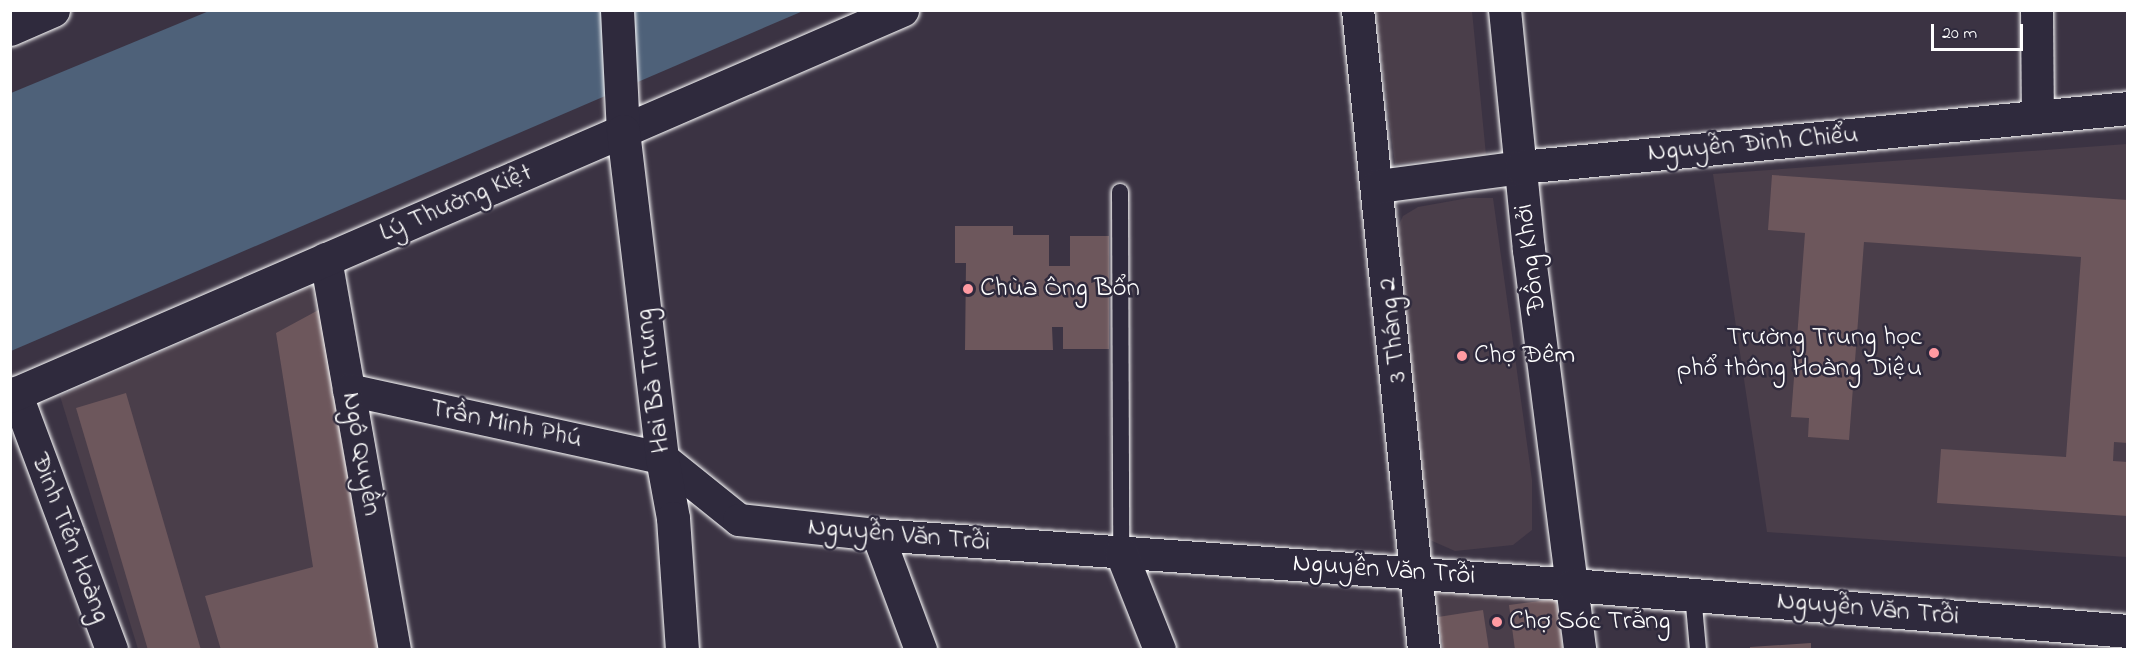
<!DOCTYPE html>
<meta charset="utf-8">
<style>
body{margin:0}
#map{position:relative;width:2138px;height:660px;overflow:hidden;background:#3b3343;font-family:"Indie Flower",sans-serif}
div>[style]{position:absolute}
[style*='--x']{left:calc(var(--x)*1px);top:calc(var(--y)*1px);width:calc(var(--w)*1px);rotate:calc(var(--a)*1deg)}
.built>*{inset:0;background:#4a3e4a}
.water>*{inset:0;background:#4e6179}
.building>*{inset:0;background:#6d575c}
.roads{filter:drop-shadow(0 0 2px #fff) drop-shadow(0 0 2px #fff)}
.lane>*{height:16px;margin:-8px;padding:0 8px;transform-origin:8px;border-radius:8px;background:#2f2a3d}
.street>*{height:32px;margin:-16px;padding:0 16px;transform-origin:16px;border-radius:16px;background:#2f2a3d}
.secondary>*{height:33px;margin:-16.5px;padding:0 16.5px;transform-origin:16.5px;border-radius:16.5px;background:#2f2a3d}
.primary>*{height:33px;margin:-16.5px;padding:0 16.5px;transform-origin:16.5px;border-radius:16.5px;background:#2f2a3d}
.dots>*{width:16px;height:16px;translate:-50% -50%;box-sizing:border-box;border:3px solid #2f2a3d;border-radius:50%}
span{translate:-50% -50%;white-space:nowrap;text-align:center;line-height:1.15;-webkit-text-stroke:5px #2f2a3d;paint-order:stroke}
.street-label{font-size:27px;color:#fff}
.poi-label{font-size:27px;color:#fff}
.left{translate:0 -50%;text-align:left}
.right{translate:-100% -50%;text-align:right}
.frame{position:absolute;inset:0;border:12px solid #fff;pointer-events:none}
.scale{position:absolute;left:1931px;top:24px;width:92px;height:27px;box-sizing:border-box;border:3px solid #fff;border-top:0;padding-left:8px;font-size:18px;line-height:21px;white-space:nowrap;color:#fff;-webkit-text-stroke:4px #2f2a3d;paint-order:stroke}
</style>
<div id="map">
<div class="built">
<i style="clip-path:polygon(1375px 11px,1472px 11px,1486px 155px,1395px 164px)"></i>
<i style="clip-path:polygon(2127px 144px,2127px 557px,1767px 532px,1713px 174px)"></i>
<i style="clip-path:polygon(1468px 198px,1493px 198px,1532px 480px,1532px 530px,1513px 545px,1455px 551px,1430px 540px,1395px 233px,1403px 216px,1418px 207px)"></i>
<i style="clip-path:polygon(319px 283px,387px 649px,138px 649px,60px 396px)"></i>
<i style="clip-path:polygon(1421px 586px,1566px 594px,1572px 649px,1427px 649px)"></i>
</div>
<div class="water">
<i style="clip-path:polygon(209px 11px,803px 11px,11px 351px,11px 93px)"></i>
</div>
<div class="building">
<i style="clip-path:polygon(1772px 175px,2128px 200px,2128px 443px,2114px 442px,2113px 461px,2128px 462px,2128px 516px,1937px 503px,1941px 449px,2066px 457px,2081px 257px,1864px 242px,1849px 440px,1808px 437px,1809px 418px,1791px 417px,1805px 233px,1768px 230px)"></i>
<i style="clip-path:polygon(955px 226px,1013px 226px,1013px 235px,1049px 235px,1049px 266px,1070px 266px,1070px 236px,1109px 236px,1109px 349px,1063px 349px,1063px 327px,1052px 327px,1053px 350px,965px 350px,966px 263px,955px 263px)"></i>
<i style="clip-path:polygon(324px 307px,381px 650px,221px 650px,205px 596px,313px 567px,276px 333px)"></i>
<i style="clip-path:polygon(126px 393px,201px 650px,148px 650px,76px 408px)"></i>
<i style="clip-path:polygon(1556px 599px,1563px 650px,1515px 650px,1509px 605px)"></i>
<i style="clip-path:polygon(1483px 610px,1489px 650px,1443px 650px,1438px 617px)"></i>
<i style="clip-path:polygon(1811px 643px,1811px 650px,1750px 650px,1750px 647px)"></i>
</div>
<div class="roads">
<div class="lane">
<i style="--x:1120;--y:192;--w:360;--a:89.8"></i>
<i style="--x:1693;--y:594;--w:56;--a:84.9"></i>
</div>
<div class="street">
<i style="--x:1358;--y:10;--w:643;--a:84.11"></i>
<i style="--x:1505;--y:10;--w:241;--a:84.3"></i>
<i style="--x:1529;--y:250;--w:403;--a:82.7"></i>
<i style="--x:2037;--y:10;--w:107;--a:89.5"></i>
<i style="--x:326;--y:259;--w:397;--a:80"></i>
<i style="--x:349;--y:390;--w:320;--a:12.3"></i>
<i style="--x:662;--y:458;--w:99;--a:38.8"></i>
<i style="--x:739;--y:520;--w:140;--a:6.2"></i>
<i style="--x:878;--y:535;--w:697;--a:4.11"></i>
<i style="--x:16;--y:393;--w:274;--a:69.5"></i>
<i style="--x:878;--y:535;--w:123;--a:69.5"></i>
<i style="--x:1121;--y:552;--w:105;--a:68.3"></i>
</div>
<div class="secondary">
<i style="--x:10;--y:29;--w:47;--a:-23.8"></i>
<i style="--x:1379;--y:186;--w:143;--a:-7.6"></i>
<i style="--x:1521;--y:167;--w:610;--a:-5.55"></i>
<i style="--x:10;--y:396;--w:972;--a:-23.4"></i>
<i style="--x:1573;--y:585;--w:557;--a:4.74"></i>
</div>
<div class="primary">
<i style="--x:617;--y:10;--w:121;--a:87.2"></i>
<i style="--x:623;--y:131;--w:329;--a:83.2"></i>
<i style="--x:662;--y:458;--w:61;--a:79.6"></i>
<i style="--x:673;--y:518;--w:132;--a:86.1"></i>
</div>
</div>
<div class="dots">
<i style="left:968px;top:289px;background:#ff9aa2"></i>
<i style="left:1934px;top:353px;background:#ff9aa2"></i>
<i style="left:1462px;top:356px;background:#ff9aa2"></i>
<i style="left:1497px;top:622px;background:#ff9aa2"></i>
</div>
<div class="street-label">
<span style="left:1753px;top:144px;rotate:-5deg">Nguyễn Đình Chiểu</span>
<span style="left:456px;top:203px;rotate:-23deg">Lý Thường Kiệt</span>
<span style="left:1531px;top:259px;rotate:-97deg">Đồng Khởi</span>
<span style="left:1393px;top:330px;rotate:-96deg">3 Tháng 2</span>
<span style="left:653px;top:381px;rotate:-97deg">Hai Bà Trưng</span>
<span style="left:506px;top:424px;rotate:12deg">Trần Minh Phú</span>
<span style="left:361px;top:454px;rotate:80deg">Ngô Quyền</span>
<span style="left:899px;top:535px;rotate:5deg">Nguyễn Văn Trỗi</span>
<span style="left:70px;top:538px;rotate:69deg">Đinh Tiên Hoàng</span>
<span style="left:1384px;top:570px;rotate:4deg">Nguyễn Văn Trỗi</span>
<span style="left:1868px;top:609px;rotate:5deg">Nguyễn Văn Trỗi</span>
</div>
<div class="poi-label">
<span class="left" style="left:980px;top:289px">Chùa Ông Bổn</span>
<span class="right" style="left:1922px;top:353px">Trường Trung học<br>phổ thông Hoàng Diệu</span>
<span class="left" style="left:1474px;top:356px">Chợ Đêm</span>
<span class="left" style="left:1509px;top:622px">Chợ Sóc Trăng</span>
</div>
<div class="frame"></div>
<div class="scale">20 m</div>
</div>
